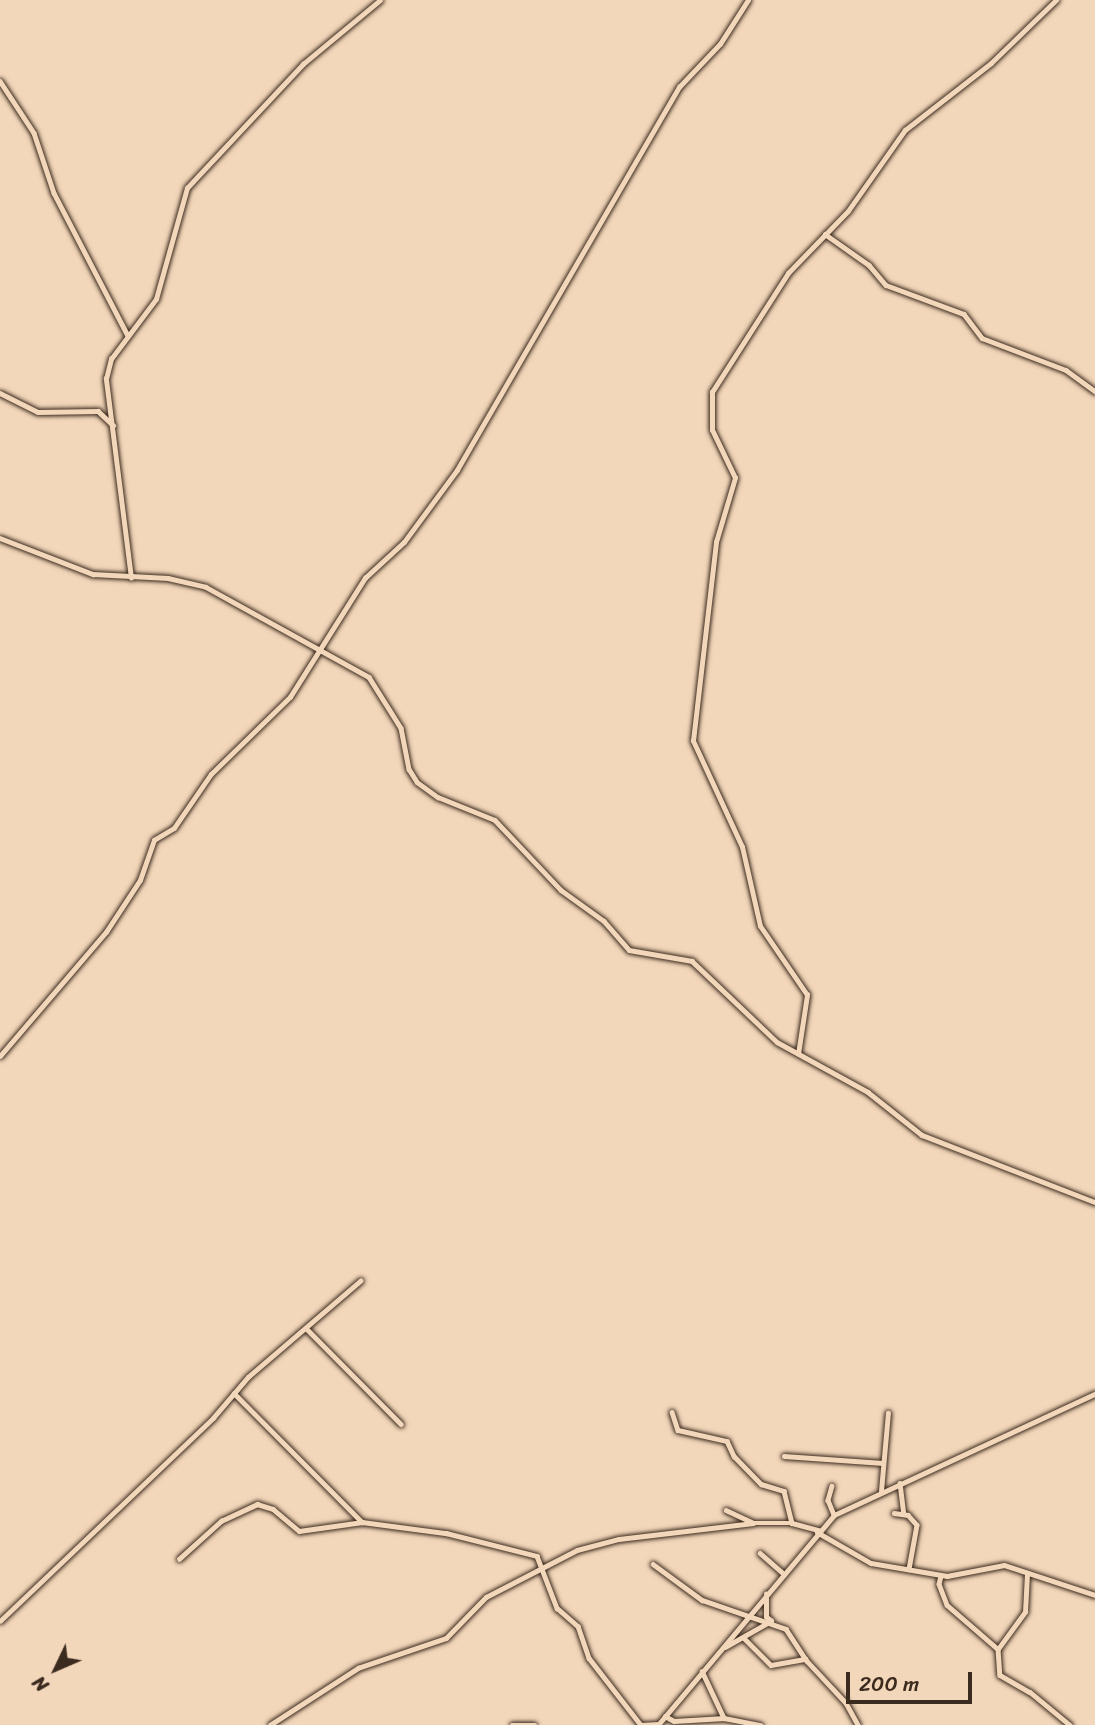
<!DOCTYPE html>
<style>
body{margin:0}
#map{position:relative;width:1095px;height:1725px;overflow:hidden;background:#f3d7ba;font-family:Sriracha,sans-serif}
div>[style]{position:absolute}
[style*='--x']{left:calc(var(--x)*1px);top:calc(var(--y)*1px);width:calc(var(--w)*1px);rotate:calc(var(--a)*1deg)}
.roads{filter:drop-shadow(0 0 2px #3b2a1e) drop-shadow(0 0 2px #3b2a1e)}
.street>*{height:4.5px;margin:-2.25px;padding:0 2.25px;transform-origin:2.25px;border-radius:2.25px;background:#f3d7ba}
span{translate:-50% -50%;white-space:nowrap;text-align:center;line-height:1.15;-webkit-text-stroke:5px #f3d7ba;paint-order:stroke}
.north{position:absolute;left:21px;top:1634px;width:70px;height:70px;-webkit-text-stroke:5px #f3d7ba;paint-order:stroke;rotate:226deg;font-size:19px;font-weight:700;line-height:28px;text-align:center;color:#3b2a1e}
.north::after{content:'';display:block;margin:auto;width:24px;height:32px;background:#3b2a1e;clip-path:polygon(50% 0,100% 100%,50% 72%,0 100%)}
.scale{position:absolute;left:846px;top:1672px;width:126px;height:32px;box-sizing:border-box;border:4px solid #3b2a1e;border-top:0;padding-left:9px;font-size:21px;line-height:24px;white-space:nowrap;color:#3b2a1e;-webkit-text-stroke:5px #f3d7ba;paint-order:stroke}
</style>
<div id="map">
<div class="roads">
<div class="street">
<i style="--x:0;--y:81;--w:62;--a:56.8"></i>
<i style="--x:34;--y:133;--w:63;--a:71.6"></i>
<i style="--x:54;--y:193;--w:161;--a:62.6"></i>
<i style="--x:825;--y:234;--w:54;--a:35.2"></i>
<i style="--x:869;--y:265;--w:26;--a:50"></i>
<i style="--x:886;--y:285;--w:83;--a:20.4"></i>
<i style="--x:964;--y:314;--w:30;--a:53"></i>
<i style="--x:982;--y:338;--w:90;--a:20.9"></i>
<i style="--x:1066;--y:370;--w:36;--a:36"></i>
<i style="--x:0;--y:393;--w:42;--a:26.6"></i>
<i style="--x:38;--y:412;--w:60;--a:-1"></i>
<i style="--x:98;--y:411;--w:21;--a:43"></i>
<i style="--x:0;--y:538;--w:100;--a:21.2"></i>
<i style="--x:93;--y:574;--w:75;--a:3.1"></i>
<i style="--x:168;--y:578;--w:39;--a:13"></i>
<i style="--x:206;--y:587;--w:186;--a:28.9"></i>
<i style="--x:369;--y:677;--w:60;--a:57.9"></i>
<i style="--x:401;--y:728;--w:42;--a:79"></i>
<i style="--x:409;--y:769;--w:15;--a:58"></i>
<i style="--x:417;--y:782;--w:26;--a:36"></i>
<i style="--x:438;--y:797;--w:61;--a:22"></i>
<i style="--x:495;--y:820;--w:96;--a:46.7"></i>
<i style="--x:561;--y:890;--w:53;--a:35.8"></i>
<i style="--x:604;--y:921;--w:38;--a:49"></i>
<i style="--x:629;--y:950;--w:64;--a:9.9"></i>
<i style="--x:692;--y:961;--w:117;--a:43.6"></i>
<i style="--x:777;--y:1042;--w:104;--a:28.8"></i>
<i style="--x:868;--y:1092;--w:69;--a:38.5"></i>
<i style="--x:922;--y:1135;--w:186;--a:21.2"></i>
<i style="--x:131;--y:578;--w:201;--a:-97.2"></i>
<i style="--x:106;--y:379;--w:21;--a:-76"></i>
<i style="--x:111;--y:359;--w:75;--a:-53.1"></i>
<i style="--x:156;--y:299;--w:115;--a:-74.4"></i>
<i style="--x:187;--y:188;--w:170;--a:-46.9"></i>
<i style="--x:303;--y:64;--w:100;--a:-39.7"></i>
<i style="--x:798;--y:1054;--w:60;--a:-81.3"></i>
<i style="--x:807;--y:995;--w:83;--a:-124.3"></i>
<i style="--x:760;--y:926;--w:81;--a:-102.8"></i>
<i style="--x:742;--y:847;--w:117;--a:-114.8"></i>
<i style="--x:693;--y:741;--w:200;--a:-83.4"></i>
<i style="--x:716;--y:542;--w:67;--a:-73.5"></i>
<i style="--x:735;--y:478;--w:53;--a:-115.6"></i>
<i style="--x:712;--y:430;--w:38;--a:-90"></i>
<i style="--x:712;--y:392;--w:141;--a:-57.4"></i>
<i style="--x:788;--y:273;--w:86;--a:-45.9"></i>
<i style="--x:848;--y:211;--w:99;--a:-54.9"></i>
<i style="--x:905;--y:130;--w:109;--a:-37.9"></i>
<i style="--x:991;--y:63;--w:91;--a:-44.1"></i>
<i style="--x:0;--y:1056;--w:163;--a:-49.5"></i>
<i style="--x:106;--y:932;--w:62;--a:-56.8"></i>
<i style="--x:140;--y:880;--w:42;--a:-70.7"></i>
<i style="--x:154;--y:840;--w:23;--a:-31"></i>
<i style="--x:174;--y:828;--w:65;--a:-55.6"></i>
<i style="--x:211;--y:774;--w:110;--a:-44.3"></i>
<i style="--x:290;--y:697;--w:141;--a:-57.8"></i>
<i style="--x:365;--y:578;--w:53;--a:-42.7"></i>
<i style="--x:404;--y:542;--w:89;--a:-53.6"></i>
<i style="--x:457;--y:470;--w:443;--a:-59.9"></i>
<i style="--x:679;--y:87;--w:59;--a:-46.4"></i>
<i style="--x:720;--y:44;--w:52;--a:-57.5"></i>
<i style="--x:306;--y:1328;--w:135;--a:45.3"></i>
<i style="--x:234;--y:1393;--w:182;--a:45.2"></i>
<i style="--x:362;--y:1522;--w:85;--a:7.5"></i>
<i style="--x:446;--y:1533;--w:94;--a:14.2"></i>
<i style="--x:537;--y:1556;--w:56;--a:69"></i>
<i style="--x:557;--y:1608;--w:28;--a:41"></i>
<i style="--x:578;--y:1626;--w:34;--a:71"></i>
<i style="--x:589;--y:1658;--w:85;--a:52.2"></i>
<i style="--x:672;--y:1412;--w:19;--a:72"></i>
<i style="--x:678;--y:1430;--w:50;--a:12.7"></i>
<i style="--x:727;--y:1441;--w:17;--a:65"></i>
<i style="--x:734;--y:1456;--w:39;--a:46"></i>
<i style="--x:761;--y:1484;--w:24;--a:17"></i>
<i style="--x:784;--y:1491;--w:33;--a:76"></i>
<i style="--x:784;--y:1456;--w:99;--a:4"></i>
<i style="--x:900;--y:1483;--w:31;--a:83"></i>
<i style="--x:832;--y:1486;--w:15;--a:106"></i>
<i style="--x:828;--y:1500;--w:16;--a:68"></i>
<i style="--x:881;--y:1491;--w:78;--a:-84.9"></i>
<i style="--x:726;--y:1510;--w:29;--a:25"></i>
<i style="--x:894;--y:1513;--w:14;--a:8"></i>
<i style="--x:908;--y:1515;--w:13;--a:48"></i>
<i style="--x:917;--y:1525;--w:45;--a:100.3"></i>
<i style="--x:817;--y:1532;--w:62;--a:29.9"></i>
<i style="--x:871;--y:1563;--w:77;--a:9.7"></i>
<i style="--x:947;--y:1576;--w:58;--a:-10.9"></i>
<i style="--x:1004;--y:1565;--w:96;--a:18.2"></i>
<i style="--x:760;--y:1553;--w:29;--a:41"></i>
<i style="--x:179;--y:1559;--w:57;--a:-42.1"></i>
<i style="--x:221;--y:1521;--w:40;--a:-25"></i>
<i style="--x:257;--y:1504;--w:17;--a:17"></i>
<i style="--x:273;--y:1509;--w:34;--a:40"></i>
<i style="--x:299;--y:1531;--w:64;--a:-8.1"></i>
<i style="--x:653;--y:1564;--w:61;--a:36.3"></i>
<i style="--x:702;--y:1600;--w:89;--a:19"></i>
<i style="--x:786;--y:1629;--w:38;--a:57"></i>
<i style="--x:807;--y:1661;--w:57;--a:47.1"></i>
<i style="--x:846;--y:1703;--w:25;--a:61"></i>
<i style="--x:941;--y:1576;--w:8;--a:104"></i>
<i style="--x:939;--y:1584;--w:22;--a:69"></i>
<i style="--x:947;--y:1605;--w:67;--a:40.8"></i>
<i style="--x:998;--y:1649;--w:26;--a:86"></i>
<i style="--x:1000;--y:1675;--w:34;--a:30"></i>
<i style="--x:1030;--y:1692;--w:52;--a:39.5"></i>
<i style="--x:0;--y:1621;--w:294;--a:-43.6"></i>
<i style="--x:213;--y:1418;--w:54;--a:-49.5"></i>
<i style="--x:248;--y:1377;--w:148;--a:-40.6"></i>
<i style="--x:744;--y:1638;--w:38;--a:45"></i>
<i style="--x:771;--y:1665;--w:35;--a:-10"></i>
<i style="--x:725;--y:1647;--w:53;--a:-29.5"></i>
<i style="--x:771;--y:1621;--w:6;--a:-141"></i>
<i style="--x:766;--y:1617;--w:23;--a:-90"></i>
<i style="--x:998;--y:1649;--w:46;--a:-53.9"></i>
<i style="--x:1025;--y:1612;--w:38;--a:-87"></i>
<i style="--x:702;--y:1671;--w:52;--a:64.9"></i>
<i style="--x:665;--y:1716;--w:10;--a:29"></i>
<i style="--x:674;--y:1721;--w:50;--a:-3.4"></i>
<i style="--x:724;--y:1718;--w:37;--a:11"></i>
<i style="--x:270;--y:1725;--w:105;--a:-32.9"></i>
<i style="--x:358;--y:1668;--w:93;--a:-18.8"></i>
<i style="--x:446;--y:1638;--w:57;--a:-45.7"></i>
<i style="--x:486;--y:1597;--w:102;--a:-27.3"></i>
<i style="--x:577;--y:1550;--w:43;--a:-14.7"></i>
<i style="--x:619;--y:1539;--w:135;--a:-6.8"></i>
<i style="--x:753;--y:1523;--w:39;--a:0"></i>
<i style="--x:792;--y:1523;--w:28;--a:15"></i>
<i style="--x:512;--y:1725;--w:23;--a:0"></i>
<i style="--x:641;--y:1725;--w:17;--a:-3"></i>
<i style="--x:658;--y:1725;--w:274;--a:-50"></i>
<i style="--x:834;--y:1515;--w:288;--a:-24.9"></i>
</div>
</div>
<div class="north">N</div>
<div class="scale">200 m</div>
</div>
